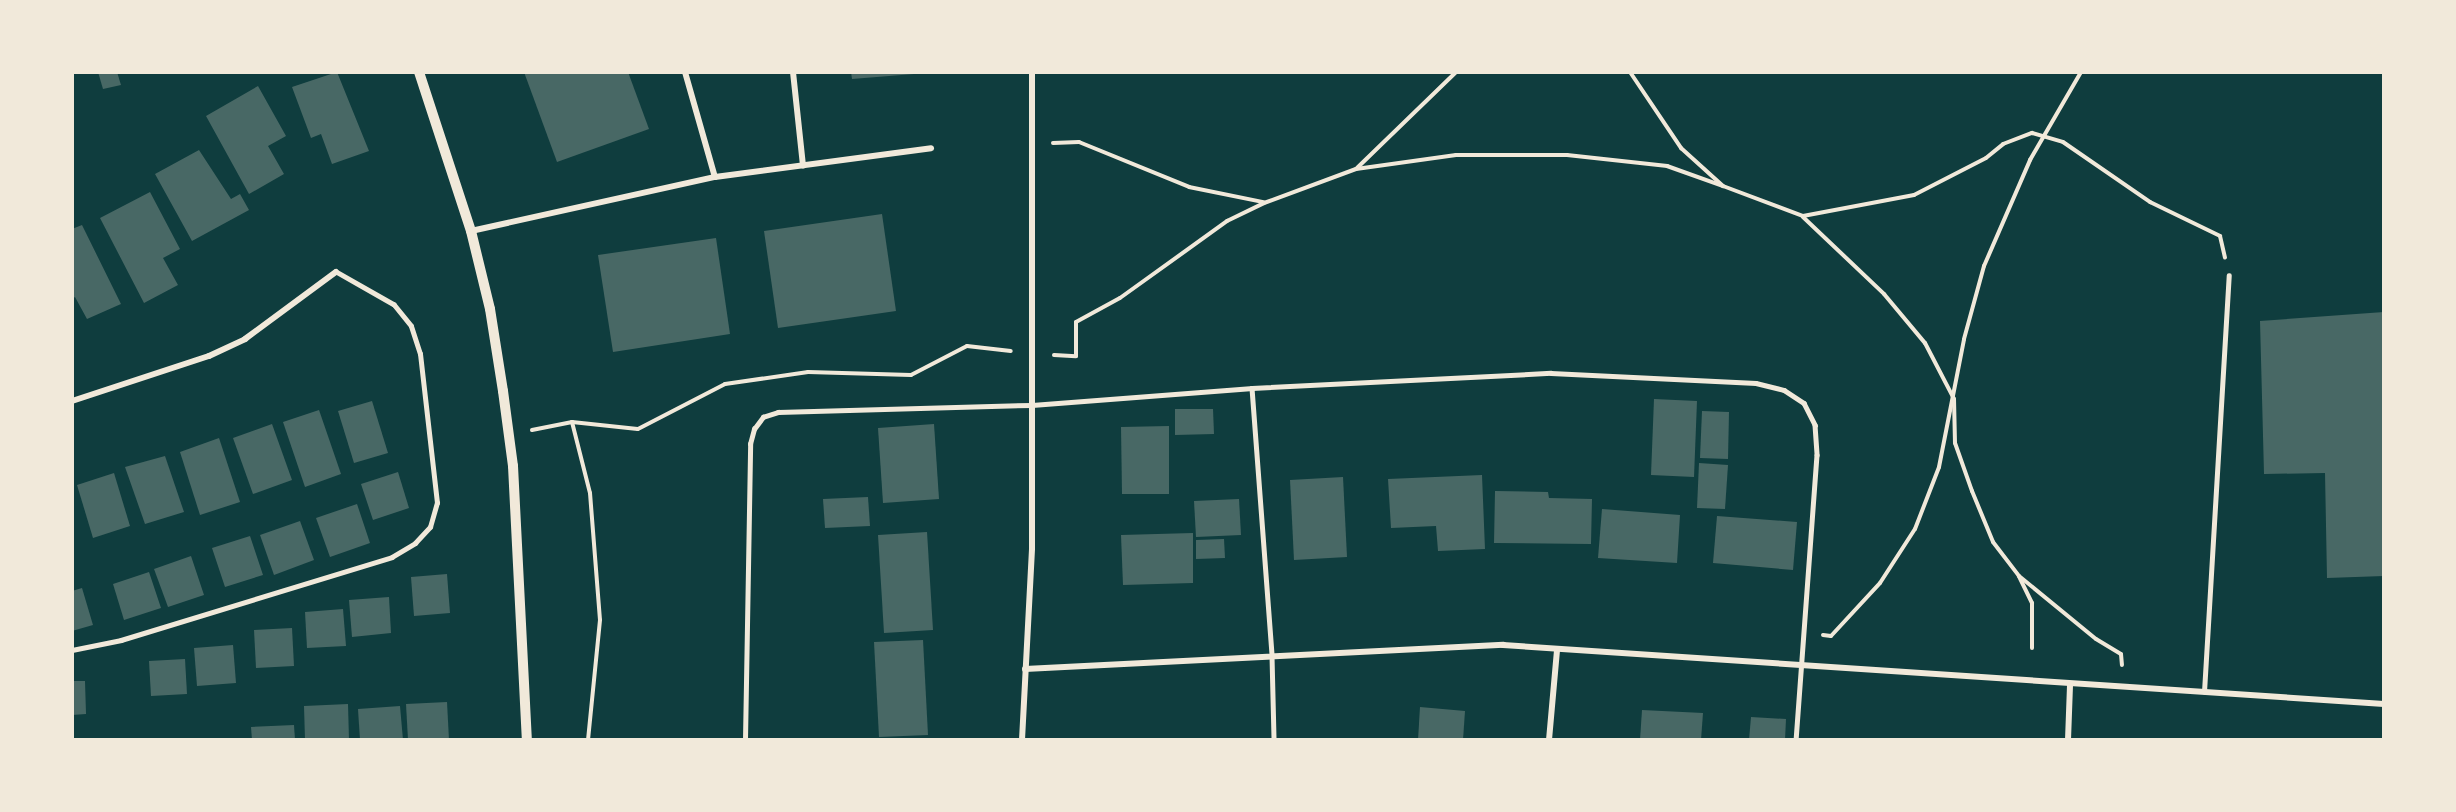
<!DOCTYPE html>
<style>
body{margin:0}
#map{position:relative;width:2456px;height:812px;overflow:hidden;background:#0f3d3e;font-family:"Zilla Slab",serif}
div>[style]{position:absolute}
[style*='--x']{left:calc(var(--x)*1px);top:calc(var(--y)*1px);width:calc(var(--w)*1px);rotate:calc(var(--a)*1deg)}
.building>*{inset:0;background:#486865}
.path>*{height:4px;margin:-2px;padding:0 2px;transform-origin:2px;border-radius:2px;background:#f1e9da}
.service>*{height:4.5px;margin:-2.25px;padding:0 2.25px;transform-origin:2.25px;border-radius:2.25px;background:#f1e9da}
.minor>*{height:6px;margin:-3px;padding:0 3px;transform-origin:3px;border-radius:3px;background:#f1e9da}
.tertiary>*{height:10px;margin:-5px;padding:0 5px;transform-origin:5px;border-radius:5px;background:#f1e9da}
span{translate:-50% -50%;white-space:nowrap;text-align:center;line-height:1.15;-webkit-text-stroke:6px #f1e9da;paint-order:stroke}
.frame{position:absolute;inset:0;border:74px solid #f1e9da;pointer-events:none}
</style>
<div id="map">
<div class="building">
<i style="clip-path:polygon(98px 72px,117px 72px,121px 85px,103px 89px)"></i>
<i style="clip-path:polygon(337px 72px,369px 151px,332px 164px,321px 134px,311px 138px,292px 87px)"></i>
<i style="clip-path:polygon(524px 72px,628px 72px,649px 129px,557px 162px)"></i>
<i style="clip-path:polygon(851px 72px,914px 72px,914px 74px,852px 79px)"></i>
<i style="clip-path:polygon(258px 86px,286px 136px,268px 146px,284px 174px,249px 194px,206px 116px)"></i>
<i style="clip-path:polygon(199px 150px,231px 199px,240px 194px,249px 210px,192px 241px,155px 174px)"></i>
<i style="clip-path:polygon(150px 192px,180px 249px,163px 258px,178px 285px,144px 303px,100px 218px)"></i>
<i style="clip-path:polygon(882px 214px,896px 311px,778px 328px,764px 231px)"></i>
<i style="clip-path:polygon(82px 225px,121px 304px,87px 319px,75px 297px,72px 299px,72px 229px)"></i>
<i style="clip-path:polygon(716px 238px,730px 334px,613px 352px,598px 255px)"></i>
<i style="clip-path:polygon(2384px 312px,2384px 576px,2327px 578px,2325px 473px,2264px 474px,2260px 321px)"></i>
<i style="clip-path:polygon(1654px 399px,1697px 401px,1694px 477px,1651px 475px)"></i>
<i style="clip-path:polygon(372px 401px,388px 453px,354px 463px,338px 411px)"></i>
<i style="clip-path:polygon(1175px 409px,1213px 409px,1214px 434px,1175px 435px)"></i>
<i style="clip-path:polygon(319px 410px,341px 474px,305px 487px,283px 422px)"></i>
<i style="clip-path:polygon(1702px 411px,1729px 412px,1728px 459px,1700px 458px)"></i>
<i style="clip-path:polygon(272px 424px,292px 480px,253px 494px,233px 438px)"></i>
<i style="clip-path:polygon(934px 424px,939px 499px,883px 503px,878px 428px)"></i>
<i style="clip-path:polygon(1169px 426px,1169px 494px,1122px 494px,1121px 427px)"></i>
<i style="clip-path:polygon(219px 438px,240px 502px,200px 515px,180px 452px)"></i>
<i style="clip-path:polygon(165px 456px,184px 512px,145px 524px,125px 467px)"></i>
<i style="clip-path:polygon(1699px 463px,1728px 465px,1725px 509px,1697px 508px)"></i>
<i style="clip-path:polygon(398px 472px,409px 508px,373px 520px,361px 484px)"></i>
<i style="clip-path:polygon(114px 473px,130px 526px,93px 538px,77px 485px)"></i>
<i style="clip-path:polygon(1482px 475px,1485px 549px,1438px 551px,1436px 526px,1391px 528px,1388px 479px)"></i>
<i style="clip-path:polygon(1343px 477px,1347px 557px,1294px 560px,1290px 480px)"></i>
<i style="clip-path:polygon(1495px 491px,1548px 492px,1549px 498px,1592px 499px,1591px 544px,1494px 543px)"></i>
<i style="clip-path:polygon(868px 497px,870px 526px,825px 528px,823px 499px)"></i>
<i style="clip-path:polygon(1239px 499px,1241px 535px,1196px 537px,1194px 501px)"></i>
<i style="clip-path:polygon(357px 504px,370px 543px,330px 557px,316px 518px)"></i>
<i style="clip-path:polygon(1602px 509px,1680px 515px,1677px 563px,1598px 558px)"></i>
<i style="clip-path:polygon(1717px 516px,1797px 522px,1793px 570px,1713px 563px)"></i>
<i style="clip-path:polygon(300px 521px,314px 560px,274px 575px,260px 535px)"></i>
<i style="clip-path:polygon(927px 532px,933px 630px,884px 633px,878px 535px)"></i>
<i style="clip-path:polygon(1193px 533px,1193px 583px,1123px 585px,1121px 535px)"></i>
<i style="clip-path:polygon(250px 536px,263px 575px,225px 587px,212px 548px)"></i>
<i style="clip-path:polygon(1224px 539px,1225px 558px,1196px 559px,1196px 540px)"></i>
<i style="clip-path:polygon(191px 556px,204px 595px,168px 607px,154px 569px)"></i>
<i style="clip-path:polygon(149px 572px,161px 608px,124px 620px,113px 584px)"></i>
<i style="clip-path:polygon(447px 574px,450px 613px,414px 616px,411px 577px)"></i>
<i style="clip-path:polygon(82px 588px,93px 625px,72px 631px,72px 591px)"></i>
<i style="clip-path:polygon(389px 597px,391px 633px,352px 637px,349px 600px)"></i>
<i style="clip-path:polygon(343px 609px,346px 646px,307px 648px,305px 612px)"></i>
<i style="clip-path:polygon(292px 628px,294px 666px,256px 668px,254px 630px)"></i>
<i style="clip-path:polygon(923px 640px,928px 735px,879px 737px,874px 642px)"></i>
<i style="clip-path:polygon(233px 645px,236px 683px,197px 686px,194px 648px)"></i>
<i style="clip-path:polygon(185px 659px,187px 694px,151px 696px,149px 661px)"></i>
<i style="clip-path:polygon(72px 681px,85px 681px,86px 714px,72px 715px)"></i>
<i style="clip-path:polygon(447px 702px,449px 740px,408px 740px,406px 704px)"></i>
<i style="clip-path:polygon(348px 704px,349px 740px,305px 740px,304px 706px)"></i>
<i style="clip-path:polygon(400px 706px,403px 740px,360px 740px,358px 709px)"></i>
<i style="clip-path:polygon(1420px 707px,1465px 711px,1463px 740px,1418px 740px)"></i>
<i style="clip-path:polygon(1642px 710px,1703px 713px,1701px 740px,1640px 740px)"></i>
<i style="clip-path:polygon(1751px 717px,1786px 719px,1785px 740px,1749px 740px)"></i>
<i style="clip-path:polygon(294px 725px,295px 740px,252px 740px,251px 727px)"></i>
</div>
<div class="path">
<i style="--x:1630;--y:72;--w:92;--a:56.1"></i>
<i style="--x:1681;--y:148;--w:57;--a:42.1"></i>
<i style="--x:1723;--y:186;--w:85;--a:20.6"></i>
<i style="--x:1803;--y:216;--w:113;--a:-10.7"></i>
<i style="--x:1914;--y:195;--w:81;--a:-27.2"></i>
<i style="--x:1986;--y:158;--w:22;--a:-39"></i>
<i style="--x:2003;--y:144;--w:31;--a:-21"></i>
<i style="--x:2032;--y:133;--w:32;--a:16"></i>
<i style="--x:2063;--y:142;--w:106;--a:34.6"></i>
<i style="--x:2150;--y:202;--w:78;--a:25.9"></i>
<i style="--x:2220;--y:236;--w:22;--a:77"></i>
<i style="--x:1053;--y:143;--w:26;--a:-2"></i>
<i style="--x:1079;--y:142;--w:119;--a:22.2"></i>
<i style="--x:1189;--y:187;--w:76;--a:11.5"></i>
<i style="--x:1357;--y:168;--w:138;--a:-44.1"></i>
<i style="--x:1803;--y:217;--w:112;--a:43.5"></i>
<i style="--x:1884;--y:294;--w:64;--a:50.1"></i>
<i style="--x:1925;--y:343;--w:63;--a:62.6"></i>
<i style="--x:1954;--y:399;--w:44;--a:88.7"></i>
<i style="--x:1955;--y:443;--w:51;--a:70.5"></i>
<i style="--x:1972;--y:491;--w:55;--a:67.6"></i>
<i style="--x:1993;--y:542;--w:43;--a:52.6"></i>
<i style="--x:1054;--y:355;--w:22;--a:3"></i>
<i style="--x:1076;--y:356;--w:34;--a:-90"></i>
<i style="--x:1076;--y:322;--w:50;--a:-28.6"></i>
<i style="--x:1120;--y:298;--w:132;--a:-35.7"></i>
<i style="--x:1227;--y:221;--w:41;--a:-25.9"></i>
<i style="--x:1264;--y:203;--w:98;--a:-20.3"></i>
<i style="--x:1356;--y:169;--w:101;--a:-8"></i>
<i style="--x:1456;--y:155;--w:111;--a:0"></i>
<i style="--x:1567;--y:155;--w:101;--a:6.3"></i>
<i style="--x:1667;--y:166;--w:59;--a:19.7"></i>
<i style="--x:572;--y:422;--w:73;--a:75.8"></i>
<i style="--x:590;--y:493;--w:127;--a:85.5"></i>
<i style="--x:600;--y:620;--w:121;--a:95.7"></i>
<i style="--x:532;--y:430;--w:41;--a:-11.3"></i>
<i style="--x:572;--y:422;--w:66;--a:6.1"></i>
<i style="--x:638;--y:429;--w:98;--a:-27.3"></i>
<i style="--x:725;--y:384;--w:84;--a:-8.2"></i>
<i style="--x:808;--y:372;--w:103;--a:1.7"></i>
<i style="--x:911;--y:375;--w:63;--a:-27.4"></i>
<i style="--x:967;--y:346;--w:44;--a:6.5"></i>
<i style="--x:1823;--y:635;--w:8;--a:7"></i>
<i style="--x:1831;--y:636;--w:72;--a:-47.2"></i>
<i style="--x:1880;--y:583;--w:64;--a:-57.1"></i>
<i style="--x:1915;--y:529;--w:66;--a:-68.8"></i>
<i style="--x:1939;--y:467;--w:130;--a:-78.9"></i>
<i style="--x:1964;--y:339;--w:76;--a:-74.7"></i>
<i style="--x:1984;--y:266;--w:116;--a:-66.5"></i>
<i style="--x:2030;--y:160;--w:102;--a:-59.9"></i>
<i style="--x:2032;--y:648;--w:45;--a:-90"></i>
<i style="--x:2032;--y:603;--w:30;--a:-116"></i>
<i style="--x:2019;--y:576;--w:99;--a:39.3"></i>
<i style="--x:2096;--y:639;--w:29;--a:31"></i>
<i style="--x:2121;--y:654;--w:11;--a:85"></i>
</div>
<div class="service">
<i style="--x:1252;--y:388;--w:269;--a:85.7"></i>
<i style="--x:1272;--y:656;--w:84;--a:88.6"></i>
<i style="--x:72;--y:650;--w:50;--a:-11.5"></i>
<i style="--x:121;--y:640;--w:283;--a:-17"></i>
<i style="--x:392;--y:557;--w:27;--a:-31"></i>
<i style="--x:415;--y:543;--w:22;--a:-47"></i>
<i style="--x:430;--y:527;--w:25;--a:-74"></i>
<i style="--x:437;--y:503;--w:150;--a:-96.5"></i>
<i style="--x:420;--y:354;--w:29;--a:-108"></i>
<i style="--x:411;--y:326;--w:27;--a:-129"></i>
<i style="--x:394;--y:305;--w:67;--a:-150.4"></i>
<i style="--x:2204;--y:692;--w:417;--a:-86.6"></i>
<i style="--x:745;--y:740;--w:296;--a:-89"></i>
<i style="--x:750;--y:444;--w:16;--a:-75"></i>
<i style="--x:754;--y:429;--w:15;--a:-53"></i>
<i style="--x:763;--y:417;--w:16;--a:-18"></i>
<i style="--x:778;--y:412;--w:254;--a:-1.6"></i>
<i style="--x:1032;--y:405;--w:221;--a:-4.4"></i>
<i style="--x:1252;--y:388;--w:299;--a:-2.9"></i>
<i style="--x:1551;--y:373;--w:205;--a:2.8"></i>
<i style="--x:1756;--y:383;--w:29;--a:14"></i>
<i style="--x:1784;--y:390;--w:24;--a:33"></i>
<i style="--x:1804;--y:403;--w:25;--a:63"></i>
<i style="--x:1815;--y:425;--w:30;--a:86"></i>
<i style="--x:1817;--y:455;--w:286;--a:94.2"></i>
</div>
<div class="minor">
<i style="--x:685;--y:72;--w:109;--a:74.1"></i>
<i style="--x:793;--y:72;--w:94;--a:83.9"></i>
<i style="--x:471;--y:231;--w:250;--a:-12.5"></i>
<i style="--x:715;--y:177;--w:218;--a:-7.6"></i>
<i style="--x:72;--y:401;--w:144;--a:-18.2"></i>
<i style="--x:209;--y:356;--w:40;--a:-25"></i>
<i style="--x:245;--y:339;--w:113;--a:-36.4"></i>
<i style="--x:1025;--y:669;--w:479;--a:-2.9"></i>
<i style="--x:1503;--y:645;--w:883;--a:3.83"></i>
<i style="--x:1022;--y:740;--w:192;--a:-87"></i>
<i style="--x:1032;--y:548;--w:476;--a:-90"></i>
<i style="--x:1549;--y:740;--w:90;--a:-84.9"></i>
<i style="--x:2068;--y:740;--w:55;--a:-87.9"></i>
</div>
<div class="tertiary">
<i style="--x:419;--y:72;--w:167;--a:71.9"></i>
<i style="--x:471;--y:231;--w:80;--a:76.3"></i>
<i style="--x:490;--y:309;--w:83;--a:81"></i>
<i style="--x:503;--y:391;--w:76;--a:82.4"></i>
<i style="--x:513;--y:466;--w:274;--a:87.1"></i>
</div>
<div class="frame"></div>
</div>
